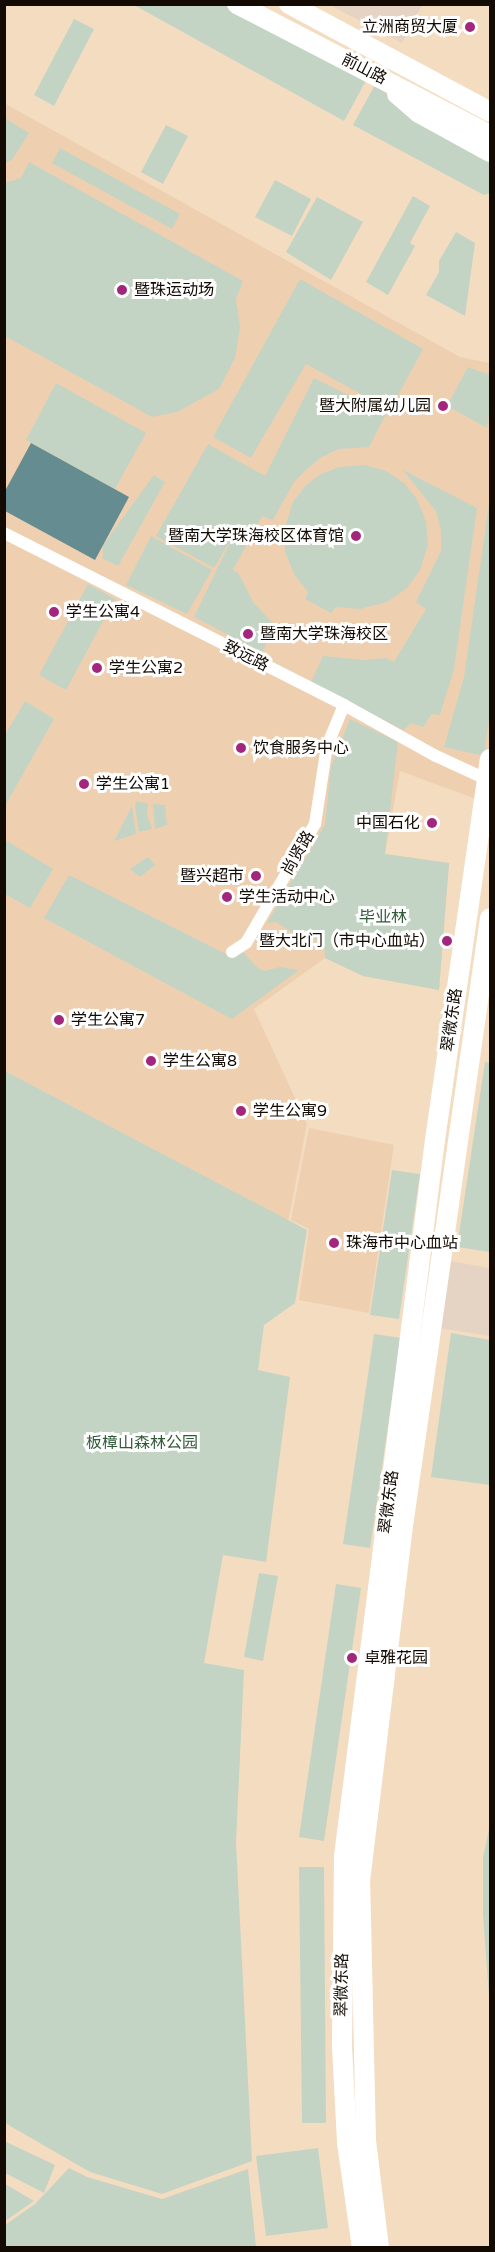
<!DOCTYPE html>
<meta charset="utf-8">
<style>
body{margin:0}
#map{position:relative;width:495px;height:2252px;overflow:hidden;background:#f4dcc1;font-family:"Varela Round","Noto Sans SC",sans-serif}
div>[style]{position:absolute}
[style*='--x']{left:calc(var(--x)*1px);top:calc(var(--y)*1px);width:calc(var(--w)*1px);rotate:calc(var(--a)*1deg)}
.commercial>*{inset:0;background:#e5d3c3}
.built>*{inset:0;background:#eed0b0}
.green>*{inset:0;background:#c3d4c4}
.water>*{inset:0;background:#648c91}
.street>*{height:12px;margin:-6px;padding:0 6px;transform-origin:6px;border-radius:6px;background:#fff}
.primary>*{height:20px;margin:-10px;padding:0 10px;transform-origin:10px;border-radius:10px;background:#fff}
.dots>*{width:16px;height:16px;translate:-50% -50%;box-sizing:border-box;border:3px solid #fff;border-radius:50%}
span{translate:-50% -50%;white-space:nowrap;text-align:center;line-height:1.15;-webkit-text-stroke:6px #fff;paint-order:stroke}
.poi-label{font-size:16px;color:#130b03}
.right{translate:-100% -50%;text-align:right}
.left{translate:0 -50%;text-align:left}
.street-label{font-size:16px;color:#130b03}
.park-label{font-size:16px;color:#315b38}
.frame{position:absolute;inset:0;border:6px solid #130b03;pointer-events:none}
</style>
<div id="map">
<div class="commercial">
<i style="clip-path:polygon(330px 5px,422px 5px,402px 43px)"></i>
<i style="clip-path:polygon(450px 1261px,490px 1268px,490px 1336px,439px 1328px)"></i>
</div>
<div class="built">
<i style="clip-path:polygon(4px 103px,460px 357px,490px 363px,490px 758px,484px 802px,400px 771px,385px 854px,449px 863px,439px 990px,363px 976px,325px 958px,254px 1009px,307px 1124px,288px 1222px,5px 1071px)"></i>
<i style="clip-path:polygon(309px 1128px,394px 1145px,369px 1313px,299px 1300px,309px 1229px,291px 1220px)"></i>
</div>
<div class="green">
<i style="clip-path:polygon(134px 5px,230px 5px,369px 75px,344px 121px)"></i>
<i style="clip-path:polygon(74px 19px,94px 29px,54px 106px,34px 95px)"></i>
<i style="clip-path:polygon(376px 83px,411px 117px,490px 159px,490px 193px,484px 195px,353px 125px)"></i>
<i style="clip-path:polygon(5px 118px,29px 133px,12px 160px,5px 163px)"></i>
<i style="clip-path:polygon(166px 125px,188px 136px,163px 184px,141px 172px)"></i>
<i style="clip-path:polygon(60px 148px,180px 214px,172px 229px,52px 163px)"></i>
<i style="clip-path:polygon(29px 162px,243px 281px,236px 299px,240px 327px,235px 358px,219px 389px,177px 412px,152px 417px,5px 336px,5px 183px,21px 178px)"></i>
<i style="clip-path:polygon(275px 180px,311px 199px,292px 236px,255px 217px)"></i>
<i style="clip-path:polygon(413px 196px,430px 206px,410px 243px,415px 246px,388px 295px,366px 282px)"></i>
<i style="clip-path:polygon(317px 197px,363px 222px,331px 280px,286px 252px)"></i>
<i style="clip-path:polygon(456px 232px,475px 243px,465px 316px,426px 295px,439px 272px,439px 261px)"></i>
<i style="clip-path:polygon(300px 279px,423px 349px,390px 410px,306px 364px,251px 458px,213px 437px)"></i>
<i style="clip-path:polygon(468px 367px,490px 375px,490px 407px,487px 428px,447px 406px)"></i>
<i style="clip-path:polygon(314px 378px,386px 414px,369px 447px,339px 449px,320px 458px,305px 471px,294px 482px,273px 520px,262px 516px,233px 570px,239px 574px,253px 602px,275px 626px,262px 652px,194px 617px,234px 534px,214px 568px,156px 536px,208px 444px,265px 476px)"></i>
<i style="clip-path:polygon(56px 383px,146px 433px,115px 489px,26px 440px)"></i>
<i style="clip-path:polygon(365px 465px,386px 471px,404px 483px,417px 499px,426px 521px,428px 545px,420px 570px,407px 588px,387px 602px,360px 609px,336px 607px,331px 613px,305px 599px,308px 592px,294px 574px,285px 552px,285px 527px,293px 502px,306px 485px,321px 474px,339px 467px)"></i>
<i style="clip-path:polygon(403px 470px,477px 508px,454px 669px,440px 715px,432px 714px,423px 727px,411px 723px,403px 730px,311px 682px,323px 656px,364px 660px,386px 658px,394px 662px,426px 609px,416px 602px,441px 551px,441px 531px,436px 511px)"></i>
<i style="clip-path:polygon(154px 475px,165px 482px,118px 566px,103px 559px,103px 545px)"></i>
<i style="clip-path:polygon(490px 498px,490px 713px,484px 756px,444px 747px,464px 677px)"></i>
<i style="clip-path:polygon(151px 536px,212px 570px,187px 614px,126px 585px)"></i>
<i style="clip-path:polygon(88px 584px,115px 599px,66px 690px,39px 675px)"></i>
<i style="clip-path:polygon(25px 701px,54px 719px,5px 806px,5px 735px)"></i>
<i style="clip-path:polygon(350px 719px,398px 742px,385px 854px,449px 863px,439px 990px,363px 976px,325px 958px,324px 941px,295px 934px,276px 922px,267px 923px,325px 825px,331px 766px)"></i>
<i style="clip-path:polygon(137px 801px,148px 804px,147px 814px,152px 829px,139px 832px,135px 805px)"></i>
<i style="clip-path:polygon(153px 804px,165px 805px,167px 825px,155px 829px)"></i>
<i style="clip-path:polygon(132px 806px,136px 834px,114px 841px)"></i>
<i style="clip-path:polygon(5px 840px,53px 869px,30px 908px,5px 894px)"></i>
<i style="clip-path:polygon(148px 857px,155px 865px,140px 877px,130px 869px)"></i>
<i style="clip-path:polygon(69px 875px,230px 956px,242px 951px,258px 968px,264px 971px,280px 967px,299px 970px,232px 1019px,44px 918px)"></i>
<i style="clip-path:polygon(485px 1062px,490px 1063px,490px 1252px,457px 1247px)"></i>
<i style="clip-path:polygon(5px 1071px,307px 1230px,295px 1303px,264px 1325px,258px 1370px,290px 1377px,266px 1562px,223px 1555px,204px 1663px,244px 1670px,236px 1842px,252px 2161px,162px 2194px,90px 2172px,5px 2123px)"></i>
<i style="clip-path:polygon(392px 1170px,420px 1174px,399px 1319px,370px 1315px)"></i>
<i style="clip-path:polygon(451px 1333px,490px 1340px,490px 1485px,431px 1477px)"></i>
<i style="clip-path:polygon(374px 1334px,401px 1338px,370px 1548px,343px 1544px)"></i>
<i style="clip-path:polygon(259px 1573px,278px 1576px,263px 1661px,244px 1657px)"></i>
<i style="clip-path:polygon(336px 1584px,361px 1588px,324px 1841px,299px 1837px)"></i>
<i style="clip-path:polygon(490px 1825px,490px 2010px,483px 1915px,483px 1857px)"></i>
<i style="clip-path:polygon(299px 1867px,324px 1867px,326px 2123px,302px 2123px)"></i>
<i style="clip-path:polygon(4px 2141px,55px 2165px,44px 2193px,5px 2173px)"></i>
<i style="clip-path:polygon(318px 2148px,328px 2228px,266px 2236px,256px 2156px)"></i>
<i style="clip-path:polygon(69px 2168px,87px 2177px,162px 2199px,248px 2169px,256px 2247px,5px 2246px,5px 2225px,35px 2204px)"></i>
<i style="clip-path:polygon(5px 2184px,34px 2201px,5px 2221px)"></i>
</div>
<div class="water">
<i style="clip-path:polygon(31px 443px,129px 497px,95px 560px,5px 511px,5px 491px)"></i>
</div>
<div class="street">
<i style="--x:4;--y:533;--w:381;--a:26.8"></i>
<i style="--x:344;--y:705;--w:105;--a:29"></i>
<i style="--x:436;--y:756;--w:60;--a:24.8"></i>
<i style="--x:232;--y:952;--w:17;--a:-33"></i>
<i style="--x:246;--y:943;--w:138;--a:-59.9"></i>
<i style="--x:315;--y:824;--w:79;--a:-81.3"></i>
<i style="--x:327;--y:746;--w:44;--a:-67.5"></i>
</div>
<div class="primary">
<i style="--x:237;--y:4;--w:285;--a:27.4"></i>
<i style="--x:289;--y:4;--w:228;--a:28.2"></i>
<i style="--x:397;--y:94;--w:29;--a:41"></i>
<i style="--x:419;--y:113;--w:81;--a:28.8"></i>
<i style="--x:362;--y:2248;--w:107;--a:-98.1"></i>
<i style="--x:347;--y:2142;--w:96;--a:-93"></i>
<i style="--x:342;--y:2046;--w:190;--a:-89.4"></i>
<i style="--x:344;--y:1856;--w:722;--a:-82.76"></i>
<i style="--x:435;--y:1140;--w:385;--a:-81.8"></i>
<i style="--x:379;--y:2248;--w:109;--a:-96.9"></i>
<i style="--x:366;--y:2140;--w:259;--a:-91.3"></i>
<i style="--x:360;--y:1881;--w:351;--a:-83.1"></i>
<i style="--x:402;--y:1533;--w:621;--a:-81.86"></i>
</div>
<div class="dots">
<i style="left:470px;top:27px;background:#a2277c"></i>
<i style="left:122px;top:290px;background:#a2277c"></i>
<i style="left:443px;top:406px;background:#a2277c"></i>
<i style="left:356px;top:536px;background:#a2277c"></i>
<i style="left:54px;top:612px;background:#a2277c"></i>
<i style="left:248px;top:634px;background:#a2277c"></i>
<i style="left:97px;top:668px;background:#a2277c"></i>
<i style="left:241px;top:748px;background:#a2277c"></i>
<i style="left:84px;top:784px;background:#a2277c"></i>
<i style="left:432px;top:823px;background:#a2277c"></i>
<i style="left:256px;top:876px;background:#a2277c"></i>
<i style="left:227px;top:897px;background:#a2277c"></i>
<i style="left:447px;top:941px;background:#a2277c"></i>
<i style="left:59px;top:1020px;background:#a2277c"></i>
<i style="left:151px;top:1061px;background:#a2277c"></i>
<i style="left:241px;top:1111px;background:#a2277c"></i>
<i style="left:334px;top:1243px;background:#a2277c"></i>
<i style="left:352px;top:1658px;background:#a2277c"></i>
</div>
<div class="poi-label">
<span class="right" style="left:458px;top:27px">立洲商贸大厦</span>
<span class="left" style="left:134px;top:290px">暨珠运动场</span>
<span class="right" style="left:431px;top:406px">暨大附属幼儿园</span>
<span class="right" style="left:344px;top:536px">暨南大学珠海校区体育馆</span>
<span class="left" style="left:66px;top:612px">学生公寓4</span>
<span class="left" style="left:260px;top:634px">暨南大学珠海校区</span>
<span class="left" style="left:109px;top:668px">学生公寓2</span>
<span class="left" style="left:253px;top:748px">饮食服务中心</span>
<span class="left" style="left:96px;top:784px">学生公寓1</span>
<span class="right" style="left:420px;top:823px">中国石化</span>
<span class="right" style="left:244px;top:876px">暨兴超市</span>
<span class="left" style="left:239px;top:897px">学生活动中心</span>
<span class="right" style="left:435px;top:941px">暨大北门（市中心血站）</span>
<span class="left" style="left:71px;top:1020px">学生公寓7</span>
<span class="left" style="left:163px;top:1061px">学生公寓8</span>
<span class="left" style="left:253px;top:1111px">学生公寓9</span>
<span class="left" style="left:346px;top:1243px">珠海市中心血站</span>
<span class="left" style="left:364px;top:1658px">卓雅花园</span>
</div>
<div class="street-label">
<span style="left:364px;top:69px;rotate:27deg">前山路</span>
<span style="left:246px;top:656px;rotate:27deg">致远路</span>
<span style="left:298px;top:853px;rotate:-60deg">尚贤路</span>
<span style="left:452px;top:1020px;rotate:-82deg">翠微东路</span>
<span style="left:389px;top:1502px;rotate:-83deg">翠微东路</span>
<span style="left:342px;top:1985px;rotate:-89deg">翠微东路</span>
</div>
<div class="park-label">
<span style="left:383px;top:917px">毕业林</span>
<span style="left:142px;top:1443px">板樟山森林公园</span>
</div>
<div class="frame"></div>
</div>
